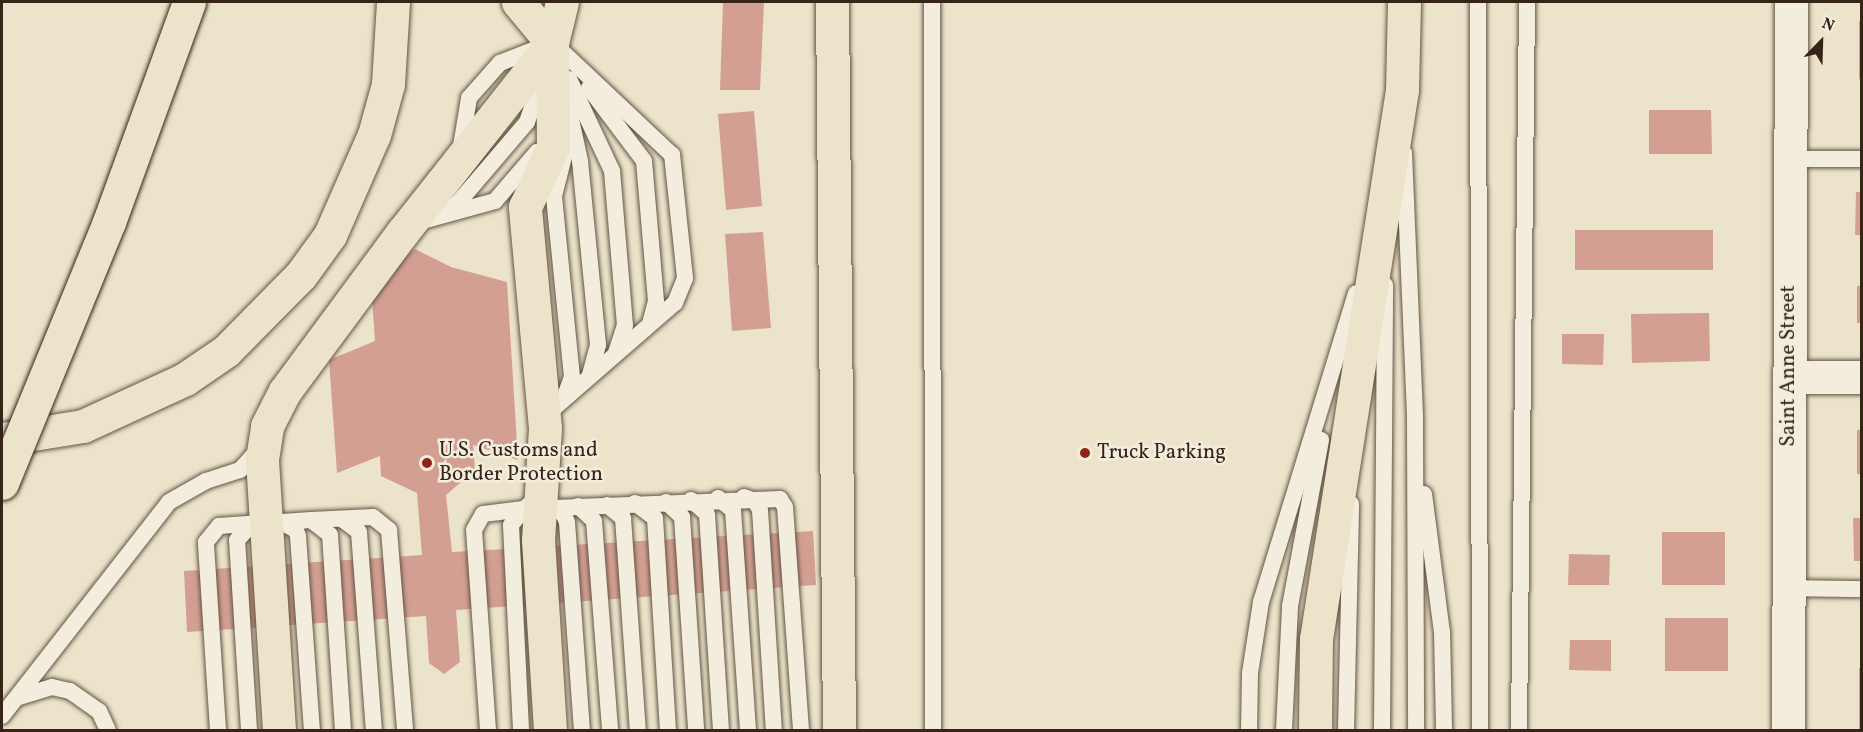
<!DOCTYPE html>
<style>
body{margin:0}
#map{position:relative;width:1863px;height:732px;overflow:hidden;background:#ebe3ca;font-family:Vollkorn,serif}
div>[style]{position:absolute}
[style*='--x']{left:calc(var(--x)*1px);top:calc(var(--y)*1px);width:calc(var(--w)*1px);rotate:calc(var(--a)*1deg)}
.building>*{inset:0;background:#d49f93}
.roads{filter:drop-shadow(0 0 2px #635444) drop-shadow(0 0 2px #635444)}
.lane>*{height:16px;margin:-8px;padding:0 8px;transform-origin:8px;border-radius:8px;background:#f2eddd}
.street>*{height:33px;margin:-16.5px;padding:0 16.5px;transform-origin:16.5px;border-radius:16.5px;background:#f2eddd}
.highway>*{height:33px;margin:-16.5px;padding:0 16.5px;transform-origin:16.5px;border-radius:16.5px;background:#ebe3ca}
.bridges{filter:drop-shadow(0 0 2px #362418) drop-shadow(0 0 2px #362418)}
.highway-bridge>*{height:33px;margin:-16.5px;padding:0 16.5px;transform-origin:16.5px;border-radius:16.5px;background:#ebe3ca}
.dots>*{width:16px;height:16px;translate:-50% -50%;box-sizing:border-box;border:3px solid #f2eddd;border-radius:50%}
span{translate:-50% -50%;white-space:nowrap;text-align:center;line-height:1.15;-webkit-text-stroke:5px #f2eddd;paint-order:stroke}
.street-label{font-size:21px;color:#362418}
.poi-label{font-size:21px;color:#362418}
.left{translate:0 -50%;text-align:left}
.frame{position:absolute;inset:0;border:3px solid #362418;pointer-events:none}
.north{position:absolute;left:1791px;top:12px;width:60px;height:60px;-webkit-text-stroke:4px #f2eddd;paint-order:stroke;rotate:23deg;font-size:16px;font-weight:700;line-height:24px;text-align:center;color:#362418}
.north::after{content:'';display:block;margin:auto;width:21px;height:27px;background:#362418;clip-path:polygon(50% 0,100% 100%,50% 72%,0 100%)}
</style>
<div id="map">
<div class="building">
<i style="clip-path:polygon(723px 2px,764px 2px,760px 90px,720px 90px)"></i>
<i style="clip-path:polygon(1859px 21px,1862px 21px,1862px 80px,1859px 79px)"></i>
<i style="clip-path:polygon(1649px 110px,1711px 110px,1712px 154px,1649px 154px)"></i>
<i style="clip-path:polygon(754px 111px,762px 206px,726px 210px,718px 114px)"></i>
<i style="clip-path:polygon(1856px 192px,1862px 192px,1862px 235px,1855px 235px)"></i>
<i style="clip-path:polygon(1575px 230px,1713px 230px,1713px 270px,1575px 270px)"></i>
<i style="clip-path:polygon(763px 232px,771px 328px,732px 331px,725px 234px)"></i>
<i style="clip-path:polygon(415px 249px,451px 267px,507px 282px,518px 460px,473px 445px,475px 470px,446px 495px,452px 552px,813px 531px,816px 585px,456px 610px,460px 662px,444px 674px,429px 663px,426px 616px,187px 632px,184px 571px,422px 555px,417px 493px,381px 476px,380px 456px,337px 473px,329px 360px,375px 341px,371px 284px)"></i>
<i style="clip-path:polygon(1857px 286px,1862px 286px,1862px 323px,1857px 323px)"></i>
<i style="clip-path:polygon(1709px 313px,1710px 361px,1632px 363px,1631px 314px)"></i>
<i style="clip-path:polygon(1562px 334px,1604px 334px,1603px 365px,1562px 364px)"></i>
<i style="clip-path:polygon(1857px 430px,1862px 430px,1862px 474px,1857px 474px)"></i>
<i style="clip-path:polygon(1853px 518px,1862px 518px,1862px 561px,1854px 561px)"></i>
<i style="clip-path:polygon(1662px 532px,1725px 532px,1725px 585px,1662px 585px)"></i>
<i style="clip-path:polygon(1569px 554px,1610px 555px,1609px 585px,1568px 585px)"></i>
<i style="clip-path:polygon(1665px 618px,1728px 618px,1728px 671px,1665px 671px)"></i>
<i style="clip-path:polygon(1570px 640px,1611px 640px,1611px 671px,1569px 670px)"></i>
<i style="clip-path:polygon(1859px 668px,1862px 668px,1862px 730px,1859px 730px)"></i>
</div>
<div class="roads">
<div class="lane">
<i style="--x:932;--y:2;--w:728;--a:89.92"></i>
<i style="--x:1478;--y:2;--w:728;--a:89.84"></i>
<i style="--x:569;--y:79;--w:102;--a:64.9"></i>
<i style="--x:612;--y:171;--w:155;--a:85.2"></i>
<i style="--x:625;--y:325;--w:29;--a:108"></i>
<i style="--x:564;--y:87;--w:76;--a:77.8"></i>
<i style="--x:580;--y:161;--w:185;--a:84.4"></i>
<i style="--x:598;--y:345;--w:31;--a:105"></i>
<i style="--x:589;--y:88;--w:91;--a:53"></i>
<i style="--x:644;--y:161;--w:141;--a:85.1"></i>
<i style="--x:656;--y:301;--w:23;--a:105"></i>
<i style="--x:460;--y:152;--w:55;--a:-80.5"></i>
<i style="--x:469;--y:98;--w:47;--a:-48.5"></i>
<i style="--x:500;--y:63;--w:46;--a:-21.6"></i>
<i style="--x:1404;--y:153;--w:266;--a:87.6"></i>
<i style="--x:1415;--y:419;--w:311;--a:89.8"></i>
<i style="--x:1790;--y:159;--w:72;--a:0"></i>
<i style="--x:445;--y:212;--w:14;--a:-34"></i>
<i style="--x:457;--y:204;--w:108;--a:-49.5"></i>
<i style="--x:527;--y:122;--w:46;--a:-71.2"></i>
<i style="--x:415;--y:223;--w:83;--a:-15.4"></i>
<i style="--x:495;--y:201;--w:65;--a:-49.4"></i>
<i style="--x:565;--y:396;--w:20;--a:-70"></i>
<i style="--x:572;--y:377;--w:182;--a:-95.7"></i>
<i style="--x:554;--y:196;--w:53;--a:-75.7"></i>
<i style="--x:547;--y:422;--w:16;--a:-63"></i>
<i style="--x:554;--y:408;--w:160;--a:-41"></i>
<i style="--x:675;--y:303;--w:27;--a:-68"></i>
<i style="--x:685;--y:278;--w:124;--a:-96"></i>
<i style="--x:672;--y:155;--w:163;--a:-136.7"></i>
<i style="--x:1424;--y:494;--w:139;--a:82.6"></i>
<i style="--x:1442;--y:632;--w:98;--a:88.8"></i>
<i style="--x:744;--y:497;--w:12;--a:20"></i>
<i style="--x:755;--y:501;--w:10;--a:61"></i>
<i style="--x:760;--y:510;--w:220;--a:86.4"></i>
<i style="--x:718;--y:498;--w:19;--a:39"></i>
<i style="--x:733;--y:510;--w:221;--a:86.1"></i>
<i style="--x:691;--y:500;--w:21;--a:41"></i>
<i style="--x:707;--y:514;--w:216;--a:86.3"></i>
<i style="--x:666;--y:502;--w:22;--a:43"></i>
<i style="--x:682;--y:517;--w:213;--a:86.2"></i>
<i style="--x:635;--y:503;--w:25;--a:37"></i>
<i style="--x:655;--y:518;--w:212;--a:86.5"></i>
<i style="--x:607;--y:505;--w:21;--a:39"></i>
<i style="--x:623;--y:518;--w:213;--a:86"></i>
<i style="--x:578;--y:506;--w:22;--a:43"></i>
<i style="--x:594;--y:521;--w:210;--a:85.6"></i>
<i style="--x:550;--y:507;--w:14;--a:25"></i>
<i style="--x:563;--y:513;--w:10;--a:66"></i>
<i style="--x:567;--y:522;--w:209;--a:85.9"></i>
<i style="--x:554;--y:508;--w:226;--a:-2.3"></i>
<i style="--x:780;--y:499;--w:9;--a:58"></i>
<i style="--x:785;--y:507;--w:224;--a:85.9"></i>
<i style="--x:342;--y:519;--w:21;--a:37"></i>
<i style="--x:359;--y:532;--w:199;--a:85.7"></i>
<i style="--x:311;--y:520;--w:62;--a:-2.8"></i>
<i style="--x:373;--y:517;--w:21;--a:39"></i>
<i style="--x:389;--y:530;--w:201;--a:85.4"></i>
<i style="--x:279;--y:521;--w:19;--a:28"></i>
<i style="--x:296;--y:530;--w:6;--a:72"></i>
<i style="--x:298;--y:536;--w:195;--a:85.9"></i>
<i style="--x:282;--y:522;--w:29;--a:-4"></i>
<i style="--x:311;--y:520;--w:24;--a:38"></i>
<i style="--x:330;--y:535;--w:195;--a:86.2"></i>
<i style="--x:1789;--y:588;--w:73;--a:0.8"></i>
<i style="--x:19;--y:697;--w:34;--a:-17"></i>
<i style="--x:52;--y:687;--w:18;--a:13"></i>
<i style="--x:70;--y:691;--w:35;--a:35"></i>
<i style="--x:99;--y:711;--w:21;--a:65"></i>
<i style="--x:2;--y:716;--w:271;--a:-52"></i>
<i style="--x:169;--y:502;--w:43;--a:-29.6"></i>
<i style="--x:206;--y:481;--w:36;--a:-18"></i>
<i style="--x:240;--y:470;--w:28;--a:-48"></i>
<i style="--x:218;--y:730;--w:188;--a:-93.7"></i>
<i style="--x:206;--y:542;--w:21;--a:-51"></i>
<i style="--x:219;--y:526;--w:32;--a:-4"></i>
<i style="--x:249;--y:730;--w:190;--a:-93.6"></i>
<i style="--x:237;--y:540;--w:23;--a:-47"></i>
<i style="--x:488;--y:730;--w:200;--a:-94"></i>
<i style="--x:474;--y:530;--w:18;--a:-61"></i>
<i style="--x:483;--y:514;--w:41;--a:-7"></i>
<i style="--x:524;--y:509;--w:18;--a:-41"></i>
<i style="--x:521;--y:730;--w:205;--a:-92.8"></i>
<i style="--x:511;--y:525;--w:21;--a:-51"></i>
<i style="--x:1249;--y:730;--w:57;--a:-89"></i>
<i style="--x:1250;--y:673;--w:72;--a:-81.2"></i>
<i style="--x:1261;--y:602;--w:323;--a:-72.9"></i>
<i style="--x:1284;--y:730;--w:124;--a:-87.2"></i>
<i style="--x:1290;--y:606;--w:169;--a:-79.4"></i>
<i style="--x:1346;--y:730;--w:226;--a:-88.7"></i>
<i style="--x:1382;--y:730;--w:445;--a:-89.6"></i>
<i style="--x:1519;--y:730;--w:728;--a:-89.37"></i>
</div>
<div class="street">
<i style="--x:1789;--y:377;--w:73;--a:0"></i>
<i style="--x:1788;--y:730;--w:728;--a:-89.76"></i>
</div>
<div class="highway">
<i style="--x:518;--y:2;--w:53;--a:50.3"></i>
<i style="--x:832;--y:2;--w:728;--a:89.45"></i>
<i style="--x:2;--y:439;--w:82;--a:-9.1"></i>
<i style="--x:83;--y:426;--w:112;--a:-24.7"></i>
<i style="--x:185;--y:379;--w:50;--a:-34.3"></i>
<i style="--x:226;--y:351;--w:107;--a:-45.4"></i>
<i style="--x:301;--y:275;--w:49;--a:-54.1"></i>
<i style="--x:330;--y:235;--w:109;--a:-66.3"></i>
<i style="--x:374;--y:135;--w:53;--a:-74.6"></i>
<i style="--x:388;--y:84;--w:82;--a:-86.5"></i>
<i style="--x:279;--y:730;--w:272;--a:-93.6"></i>
<i style="--x:262;--y:459;--w:33;--a:-81"></i>
<i style="--x:267;--y:426;--w:39;--a:-63"></i>
<i style="--x:285;--y:391;--w:197;--a:-53.5"></i>
<i style="--x:402;--y:233;--w:242;--a:-51.7"></i>
<i style="--x:550;--y:730;--w:190;--a:-93.6"></i>
<i style="--x:538;--y:540;--w:112;--a:-86.4"></i>
<i style="--x:545;--y:428;--w:222;--a:-95.2"></i>
<i style="--x:525;--y:207;--w:66;--a:-65"></i>
<i style="--x:553;--y:147;--w:104;--a:-90.6"></i>
<i style="--x:552;--y:43;--w:42;--a:-76.3"></i>
<i style="--x:1315;--y:730;--w:91;--a:-89.4"></i>
<i style="--x:1316;--y:639;--w:556;--a:-81.1"></i>
<i style="--x:1402;--y:90;--w:88;--a:-88.7"></i>
</div>
</div>
<div class="bridges">
<div class="highway-bridge">
<i style="--x:2;--y:483;--w:282;--a:-67.7"></i>
<i style="--x:109;--y:222;--w:234;--a:-70"></i>
</div>
</div>
<div class="dots">
<i style="left:1085px;top:453px;background:#8f2418"></i>
<i style="left:427px;top:463px;background:#8f2418"></i>
</div>
<div class="street-label">
<span style="left:1789px;top:366px;rotate:-90deg">Saint Anne Street</span>
</div>
<div class="poi-label">
<span class="left" style="left:439px;top:463px">U.S. Customs and<br>Border Protection</span>
<span class="left" style="left:1097px;top:453px">Truck Parking</span>
</div>
<div class="frame"></div>
<div class="north">N</div>
</div>
